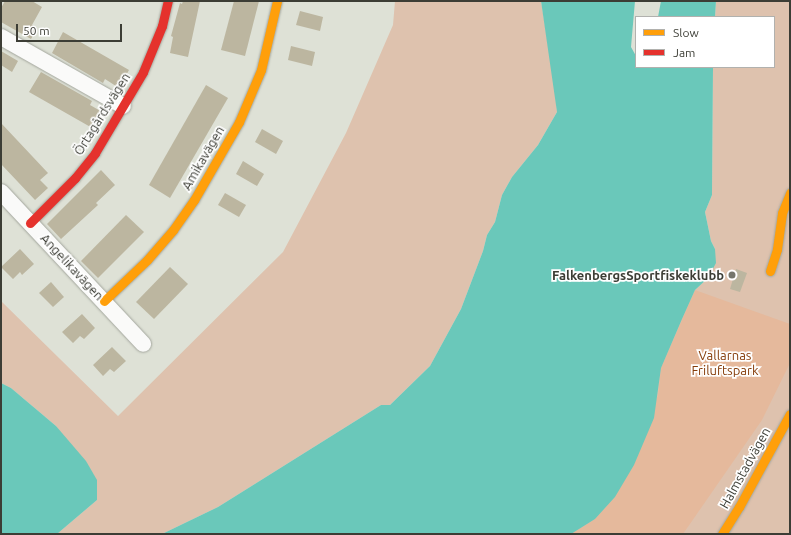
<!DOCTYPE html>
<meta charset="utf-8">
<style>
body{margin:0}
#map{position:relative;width:791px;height:535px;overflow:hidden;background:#dee1d6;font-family:Ubuntu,sans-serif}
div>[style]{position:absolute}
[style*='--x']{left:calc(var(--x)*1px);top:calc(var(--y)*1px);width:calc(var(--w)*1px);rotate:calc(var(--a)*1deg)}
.green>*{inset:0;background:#dec2ae}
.forest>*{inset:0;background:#e5b99c}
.water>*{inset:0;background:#6ac8ba}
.building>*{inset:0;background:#bcb6a0}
.roads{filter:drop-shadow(0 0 1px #a3a69d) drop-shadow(0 0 1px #a3a69d)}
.street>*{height:16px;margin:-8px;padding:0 8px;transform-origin:8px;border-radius:8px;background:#fafaf9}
.slow>*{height:9px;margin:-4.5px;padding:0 4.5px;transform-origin:4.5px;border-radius:4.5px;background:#ff9f0a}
.jam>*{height:9px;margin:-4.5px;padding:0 4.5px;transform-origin:4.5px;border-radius:4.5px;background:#e5322d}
.dots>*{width:11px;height:11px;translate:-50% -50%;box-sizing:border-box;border:2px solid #fff;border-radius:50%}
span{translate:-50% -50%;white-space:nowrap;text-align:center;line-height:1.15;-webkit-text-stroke:3.5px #fff;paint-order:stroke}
.street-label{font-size:13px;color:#3c3d35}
.poi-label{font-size:13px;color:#3c3d35;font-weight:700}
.right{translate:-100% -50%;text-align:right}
.park-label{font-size:13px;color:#853c09}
.frame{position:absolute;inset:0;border:2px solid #3c3d35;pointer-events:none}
.legend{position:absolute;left:635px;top:16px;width:140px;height:52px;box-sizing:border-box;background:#fff;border:1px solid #b1b1ae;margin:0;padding:5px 7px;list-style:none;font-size:12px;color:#3c3d35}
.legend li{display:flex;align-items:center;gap:8px;height:20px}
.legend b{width:20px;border:1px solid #b1b1ae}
.scale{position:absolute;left:16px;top:24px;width:106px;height:18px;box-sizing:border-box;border:2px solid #3c3d35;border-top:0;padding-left:5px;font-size:12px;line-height:14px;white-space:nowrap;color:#3c3d35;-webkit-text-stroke:3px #fff;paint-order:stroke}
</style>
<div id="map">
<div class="green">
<i style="clip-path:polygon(395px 1px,541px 1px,556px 95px,557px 112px,538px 145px,512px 177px,502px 195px,495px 222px,487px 235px,483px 251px,461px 309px,430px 366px,390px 405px,381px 405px,218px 507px,162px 534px,57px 534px,97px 500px,56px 426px,11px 388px,1px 383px,1px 301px,118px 416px,283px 252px,346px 133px,393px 25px)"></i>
<i style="clip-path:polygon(716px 1px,790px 1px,790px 534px,571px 534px,695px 290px,708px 278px,715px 249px,711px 241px,705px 212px,712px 195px,713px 67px,774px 67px,774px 17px,715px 17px)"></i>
</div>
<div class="forest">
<i style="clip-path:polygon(695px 290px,790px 324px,790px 363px,762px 420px,683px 534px,571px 534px,595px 519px,615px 497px,658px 395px,661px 368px)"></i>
</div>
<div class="water">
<i style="clip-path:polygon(541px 1px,635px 1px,631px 47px,636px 56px,636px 67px,713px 67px,712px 195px,705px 212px,711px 241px,715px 249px,716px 263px,708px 278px,695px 290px,682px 319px,661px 368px,654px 418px,634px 465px,615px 497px,595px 519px,571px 534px,162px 534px,218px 507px,381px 405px,390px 405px,430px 366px,461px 309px,483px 251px,487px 235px,495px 222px,502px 195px,512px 177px,538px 145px,557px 112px)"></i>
<i style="clip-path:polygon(661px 1px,716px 1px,715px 17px,658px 17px)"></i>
<i style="clip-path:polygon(1px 383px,11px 388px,56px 426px,86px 461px,97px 480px,97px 500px,57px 534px,1px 534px)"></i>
</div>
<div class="building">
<i style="clip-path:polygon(5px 1px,32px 1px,42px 7px,32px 25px,37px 28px,31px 39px,1px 22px,1px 8px)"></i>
<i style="clip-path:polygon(183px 1px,200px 1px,188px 57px,170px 53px,173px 37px,171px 36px,180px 3px,182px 4px)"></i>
<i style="clip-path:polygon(234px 1px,259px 1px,245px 56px,221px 50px)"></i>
<i style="clip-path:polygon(300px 11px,323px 17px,320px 31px,296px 25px)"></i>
<i style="clip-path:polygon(63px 32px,129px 70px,119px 88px,105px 79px,103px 83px,52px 53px)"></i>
<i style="clip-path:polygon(291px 46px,315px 52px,312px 66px,288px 60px)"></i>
<i style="clip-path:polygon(1px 51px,18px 61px,12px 72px,1px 65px)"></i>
<i style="clip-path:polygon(41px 72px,92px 101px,90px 105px,104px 113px,94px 129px,29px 92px)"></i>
<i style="clip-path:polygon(206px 85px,228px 98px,170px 198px,149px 185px)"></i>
<i style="clip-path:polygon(1px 123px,48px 173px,40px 180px,48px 188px,35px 200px,1px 164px)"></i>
<i style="clip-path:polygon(262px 129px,283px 141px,276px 154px,255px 142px)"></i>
<i style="clip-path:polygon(243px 161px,264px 174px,257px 186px,236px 174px)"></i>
<i style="clip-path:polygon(101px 170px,115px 185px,96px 203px,98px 205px,61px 239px,47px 224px)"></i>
<i style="clip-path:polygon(225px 193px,246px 205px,239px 217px,218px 205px)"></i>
<i style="clip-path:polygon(126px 215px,144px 232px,98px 278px,81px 261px)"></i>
<i style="clip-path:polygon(20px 249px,34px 264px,22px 275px,20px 272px,13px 279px,1px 267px)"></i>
<i style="clip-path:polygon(170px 267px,188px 284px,154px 319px,136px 302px)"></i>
<i style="clip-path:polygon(736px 269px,747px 273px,740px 292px,730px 289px)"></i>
<i style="clip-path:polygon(51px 282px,64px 297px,53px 307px,39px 293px)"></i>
<i style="clip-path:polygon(82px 314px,95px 328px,84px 339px,80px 336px,73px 343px,62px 332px)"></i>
<i style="clip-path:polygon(112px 347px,126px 361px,114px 372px,110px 369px,103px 376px,93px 365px)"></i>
</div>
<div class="roads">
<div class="street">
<i style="--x:1;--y:37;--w:140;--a:29.5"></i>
<i style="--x:1;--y:192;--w:208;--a:46.9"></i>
</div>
<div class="slow">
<i style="--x:770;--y:271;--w:23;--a:-72"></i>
<i style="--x:777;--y:249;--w:36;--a:-82"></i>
<i style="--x:782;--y:213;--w:22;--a:-68"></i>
<i style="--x:104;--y:301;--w:59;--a:-43.6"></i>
<i style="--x:147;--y:260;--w:40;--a:-49"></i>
<i style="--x:173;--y:230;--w:37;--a:-55"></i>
<i style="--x:194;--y:200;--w:90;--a:-60"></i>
<i style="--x:239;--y:122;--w:56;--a:-67.1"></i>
<i style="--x:261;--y:70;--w:71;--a:-76.9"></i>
<i style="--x:722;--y:534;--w:32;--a:-58"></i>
<i style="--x:739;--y:507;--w:106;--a:-61.3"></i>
</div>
<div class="jam">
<i style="--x:30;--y:223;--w:64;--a:-45"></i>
<i style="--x:75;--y:178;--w:32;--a:-51"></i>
<i style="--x:95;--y:153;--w:94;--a:-59.3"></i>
<i style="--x:143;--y:72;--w:50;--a:-67.6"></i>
<i style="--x:162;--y:26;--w:26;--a:-77"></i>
</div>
</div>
<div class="dots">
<i style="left:732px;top:275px;background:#75766d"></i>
</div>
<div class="street-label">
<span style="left:102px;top:114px;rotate:-58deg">Örtagårdsvägen</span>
<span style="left:203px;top:158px;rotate:-60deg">Amikavägen</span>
<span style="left:72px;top:267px;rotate:47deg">Angelikavägen</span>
<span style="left:745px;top:468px;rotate:-61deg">Halmstadvägen</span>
</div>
<div class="poi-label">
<span class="right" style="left:724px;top:275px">FalkenbergsSportfiskeklubb</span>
</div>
<div class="park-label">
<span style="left:725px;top:363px">Vallarnas<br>Friluftspark</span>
</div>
<div class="frame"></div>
<ul class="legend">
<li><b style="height:5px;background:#ff9f0a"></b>Slow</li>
<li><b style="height:5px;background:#e5322d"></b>Jam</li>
</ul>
<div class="scale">50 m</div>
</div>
